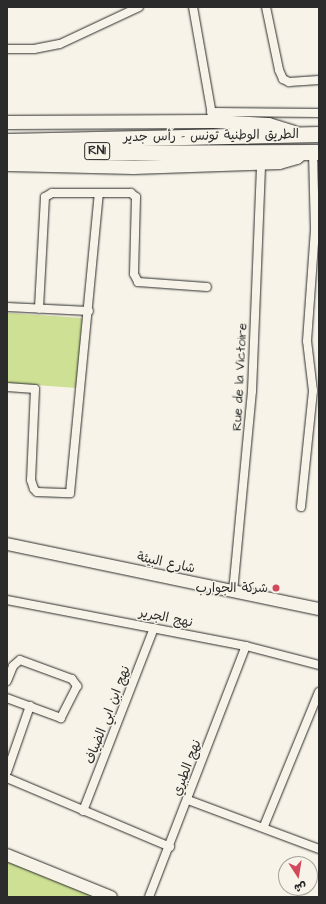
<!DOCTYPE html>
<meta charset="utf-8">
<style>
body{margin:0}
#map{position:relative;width:326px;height:904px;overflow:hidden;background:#f7f3e8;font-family:"Architects Daughter","Playpen Sans Arabic",sans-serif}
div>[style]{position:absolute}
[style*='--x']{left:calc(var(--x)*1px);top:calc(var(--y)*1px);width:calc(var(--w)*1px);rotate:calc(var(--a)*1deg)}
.green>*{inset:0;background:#cde094}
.roads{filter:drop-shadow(0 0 1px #2b2b2b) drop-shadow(0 0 1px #2b2b2b)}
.street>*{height:8px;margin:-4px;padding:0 4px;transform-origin:4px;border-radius:4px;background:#f7f3e8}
.secondary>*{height:12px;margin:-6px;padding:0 6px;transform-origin:6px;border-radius:6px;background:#f7f3e8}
.primary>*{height:13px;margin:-6.5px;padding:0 6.5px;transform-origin:6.5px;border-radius:6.5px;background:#f7f3e8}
.highway>*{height:15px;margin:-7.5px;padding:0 7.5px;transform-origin:7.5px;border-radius:7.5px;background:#f7f3e8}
.dots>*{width:11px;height:11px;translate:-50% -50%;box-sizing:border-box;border:2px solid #f7f3e8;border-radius:50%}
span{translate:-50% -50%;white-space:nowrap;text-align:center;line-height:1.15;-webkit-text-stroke:3px #f7f3e8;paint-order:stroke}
.shield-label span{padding:1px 3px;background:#f7f3e8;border:1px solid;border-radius:3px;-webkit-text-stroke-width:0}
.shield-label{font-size:12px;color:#2b2b2b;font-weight:700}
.street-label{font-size:13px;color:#2b2b2b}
.poi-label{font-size:13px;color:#2b2b2b}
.right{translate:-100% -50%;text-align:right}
.frame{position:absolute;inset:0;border:8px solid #2b2b2b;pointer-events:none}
.north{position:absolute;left:278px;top:856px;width:40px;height:40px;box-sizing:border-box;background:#f7f3e8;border:1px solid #a5a39c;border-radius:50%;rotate:168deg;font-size:11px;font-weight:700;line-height:16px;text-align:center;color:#2b2b2b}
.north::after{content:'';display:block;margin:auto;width:14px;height:18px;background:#d1495b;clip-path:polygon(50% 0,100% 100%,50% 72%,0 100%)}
</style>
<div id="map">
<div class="green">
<i style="clip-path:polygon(8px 313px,82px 318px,77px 388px,7px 383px)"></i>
<i style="clip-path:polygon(7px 858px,101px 897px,7px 897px)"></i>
</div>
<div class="roads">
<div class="street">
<i style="--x:193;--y:7;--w:116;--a:80"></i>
<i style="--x:266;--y:7;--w:64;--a:78.3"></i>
<i style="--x:279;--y:70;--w:10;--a:66"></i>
<i style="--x:283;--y:79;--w:7;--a:27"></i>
<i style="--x:289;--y:82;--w:30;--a:-4"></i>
<i style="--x:7;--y:49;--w:27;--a:0"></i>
<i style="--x:34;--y:49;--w:26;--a:-11"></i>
<i style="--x:60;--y:44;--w:87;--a:-25.1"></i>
<i style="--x:211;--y:112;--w:108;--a:0.5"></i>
<i style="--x:99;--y:193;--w:32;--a:0"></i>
<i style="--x:131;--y:193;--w:6;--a:39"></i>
<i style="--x:136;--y:197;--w:77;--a:91.5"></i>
<i style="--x:134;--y:274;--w:9;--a:63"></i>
<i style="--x:138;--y:282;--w:69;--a:4.1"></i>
<i style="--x:7;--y:307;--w:82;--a:2.8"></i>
<i style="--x:7;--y:387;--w:28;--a:4"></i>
<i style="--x:35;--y:389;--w:91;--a:92.5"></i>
<i style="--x:31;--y:480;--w:9;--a:72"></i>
<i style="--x:34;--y:489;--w:4;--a:45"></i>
<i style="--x:37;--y:492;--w:33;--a:2"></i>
<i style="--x:70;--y:493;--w:301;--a:-84.5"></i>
<i style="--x:99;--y:193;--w:47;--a:180"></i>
<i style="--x:52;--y:193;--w:8;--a:150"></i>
<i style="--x:45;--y:197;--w:112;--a:93.1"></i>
<i style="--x:301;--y:507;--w:117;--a:-84.1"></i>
<i style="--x:313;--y:391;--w:50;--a:-96.8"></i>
<i style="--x:307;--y:341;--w:111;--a:-85.9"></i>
<i style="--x:315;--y:230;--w:78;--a:-91.5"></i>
<i style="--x:233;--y:592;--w:202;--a:-84.6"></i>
<i style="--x:252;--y:391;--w:229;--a:-87.7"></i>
<i style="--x:7;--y:600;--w:243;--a:10.9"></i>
<i style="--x:246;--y:646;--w:75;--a:14.6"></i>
<i style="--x:7;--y:681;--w:16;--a:-68"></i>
<i style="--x:13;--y:666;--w:9;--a:-41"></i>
<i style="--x:20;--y:660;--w:55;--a:20.1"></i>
<i style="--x:72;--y:679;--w:9;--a:54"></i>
<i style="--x:77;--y:686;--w:36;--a:117"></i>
<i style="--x:61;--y:718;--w:58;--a:-159.7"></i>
<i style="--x:7;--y:772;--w:70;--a:-70.8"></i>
<i style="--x:7;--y:778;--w:177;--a:22.9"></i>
<i style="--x:188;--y:800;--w:140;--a:20.5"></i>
<i style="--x:83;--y:811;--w:196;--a:-68.8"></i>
<i style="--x:264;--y:826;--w:145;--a:-67.7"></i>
<i style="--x:149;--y:897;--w:269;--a:-68.9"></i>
</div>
<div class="secondary">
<i style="--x:7;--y:544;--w:319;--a:11.8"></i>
<i style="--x:7;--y:855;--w:112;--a:22"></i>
</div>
<div class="primary">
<i style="--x:7;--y:122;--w:206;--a:-0.3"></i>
<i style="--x:213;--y:121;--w:55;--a:3.1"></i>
<i style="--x:268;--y:124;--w:27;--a:17"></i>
<i style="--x:7;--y:164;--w:126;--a:1.4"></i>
<i style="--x:133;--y:167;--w:146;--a:-2"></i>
<i style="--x:279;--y:162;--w:18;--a:-16"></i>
<i style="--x:296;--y:157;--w:9;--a:-36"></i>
</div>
<div class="highway">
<i style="--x:7;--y:141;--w:312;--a:-1.3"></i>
<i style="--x:7;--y:153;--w:312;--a:-0.2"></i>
</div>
</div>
<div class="dots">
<i style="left:276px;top:588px;background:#d1495b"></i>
</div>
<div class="shield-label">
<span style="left:97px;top:151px">RN1</span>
</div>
<div class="street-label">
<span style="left:211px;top:136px;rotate:-1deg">الطريق الوطنية تونس - رأس جدير</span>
<span style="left:240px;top:377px;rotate:-87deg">Rue de la Victoire</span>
<span style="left:166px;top:563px;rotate:12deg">شارع البيئة</span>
<span style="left:166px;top:618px;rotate:11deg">نهج الجرير</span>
<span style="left:108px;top:715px;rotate:-69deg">نهج ابن ابي الضياف</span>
<span style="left:187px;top:768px;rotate:-69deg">نهج الطبري</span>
</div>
<div class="poi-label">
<span class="right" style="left:268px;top:588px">شركة الجوارب</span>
</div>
<div class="frame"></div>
<div class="north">ش</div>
</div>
